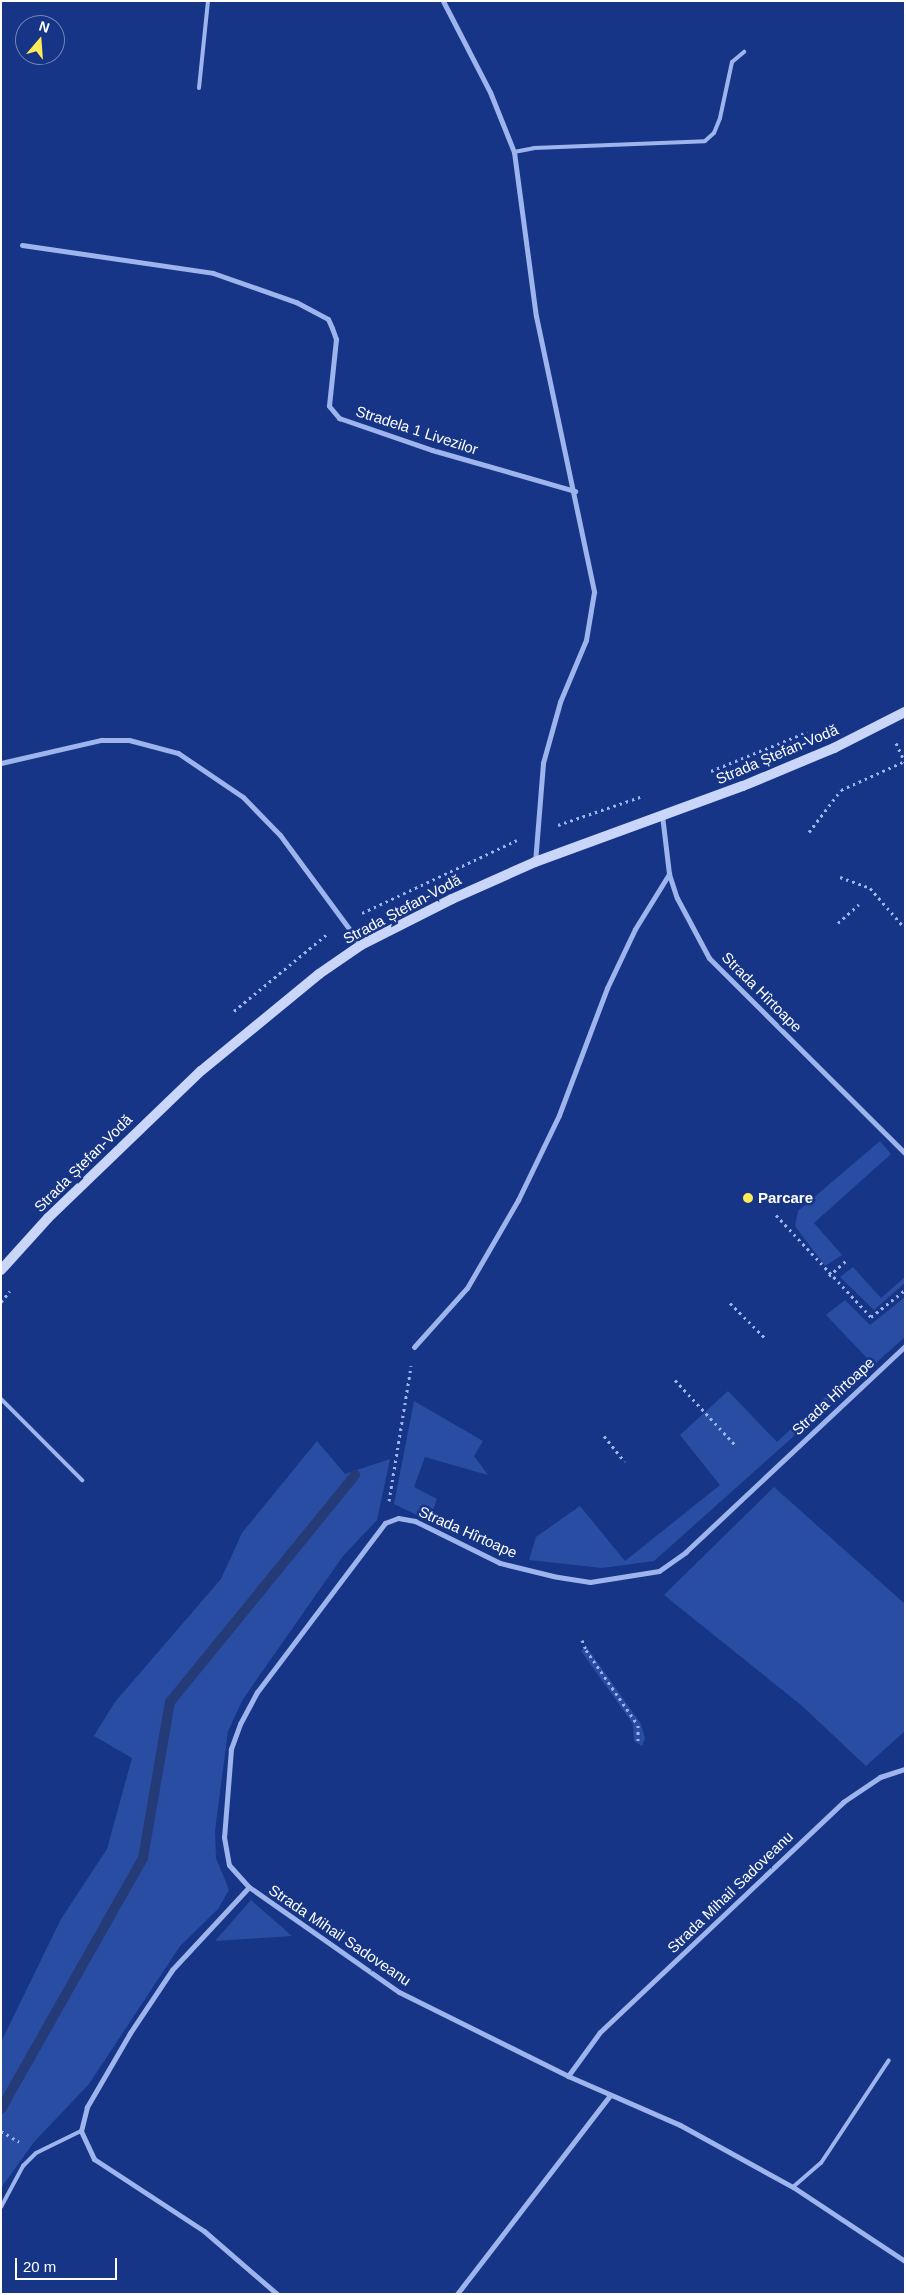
<!DOCTYPE html>
<meta charset="utf-8">
<style>
body{margin:0}
#map{position:relative;width:906px;height:2295px;overflow:hidden;background:#173586;font-family:Arial,sans-serif}
div>[style]{position:absolute}
[style*='--x']{left:calc(var(--x)*1px);top:calc(var(--y)*1px);width:calc(var(--w)*1px);rotate:calc(var(--a)*1deg)}
.green>*{inset:0;background:#2a4da4}
.stream>*{height:10px;margin:-5px;padding:0 5px;transform-origin:5px;border-radius:5px;background:#253b77}
.path>*{height:3px;margin-top:-1.5px;transform-origin:0;background:repeating-linear-gradient(90deg,#9db4ed 0 2.5px,transparent 0 6.5px)}
.lane>*{height:4px;margin:-2px;padding:0 2px;transform-origin:2px;border-radius:2px;background:#9db4ed}
.street>*{height:5px;margin:-2.5px;padding:0 2.5px;transform-origin:2.5px;border-radius:2.5px;background:#9db4ed}
.secondary>*{height:10px;margin:-5px;padding:0 5px;transform-origin:5px;border-radius:5px;background:#cad6f9}
.dots>*{width:14px;height:14px;translate:-50% -50%;box-sizing:border-box;border:2px solid #173586;border-radius:50%}
span{translate:-50% -50%;white-space:nowrap;text-align:center;line-height:1.15;-webkit-text-stroke:5px #173586;paint-order:stroke}
.street-label{font-size:15px;color:#fff}
.poi-label{font-size:15px;color:#fff;font-weight:700}
.left{translate:0 -50%;text-align:left}
.frame{position:absolute;inset:0;border:2px solid #fff;pointer-events:none}
.north{position:absolute;left:15px;top:15px;width:50px;height:50px;box-sizing:border-box;background:#173586;border:1px solid #7486b6;border-radius:50%;rotate:18deg;font-size:14px;font-weight:700;line-height:20px;text-align:center;color:#fff}
.north::after{content:'';display:block;margin:auto;width:18px;height:22px;background:#ffeb59;clip-path:polygon(50% 0,100% 100%,50% 72%,0 100%)}
.scale{position:absolute;left:15px;top:2258px;width:102px;height:22px;box-sizing:border-box;border:2px solid #fff;border-top:0;padding-left:6px;font-size:15px;line-height:18px;white-space:nowrap;color:#fff;-webkit-text-stroke:4px #173586;paint-order:stroke}
</style>
<div id="map">
<div class="green">
<i style="clip-path:polygon(880px 1141px,891px 1154px,814px 1223px,842px 1255px,825px 1266px,795px 1226px,798px 1211px)"></i>
<i style="clip-path:polygon(853px 1267px,881px 1298px,905px 1277px,905px 1283px,874px 1310px,840px 1277px)"></i>
<i style="clip-path:polygon(905px 1297px,905px 1337px,654px 1561px,602px 1568px,529px 1560px,536px 1537px,580px 1506px,625px 1561px,720px 1485px,680px 1435px,728px 1391px,777px 1442px,867px 1358px,826px 1315px,845px 1300px,870px 1325px)"></i>
<i style="clip-path:polygon(414px 1401px,483px 1441px,474px 1456px,488px 1475px,425px 1457px,414px 1487px,437px 1499px,429px 1521px,394px 1504px)"></i>
<i style="clip-path:polygon(317px 1441px,345px 1474px,390px 1459px,377px 1520px,343px 1556px,243px 1699px,228px 1731px,215px 1831px,216px 1858px,229px 1890px,218px 1909px,180px 1946px,89px 2084px,34px 2142px,1px 2188px,1px 2042px,61px 1919px,107px 1849px,132px 1758px,94px 1736px,115px 1702px,221px 1579px,242px 1533px)"></i>
<i style="clip-path:polygon(774px 1487px,905px 1604px,905px 1731px,866px 1766px,801px 1705px,664px 1595px)"></i>
<i style="clip-path:polygon(586px 1646px,641px 1724px,645px 1738px,642px 1746px,634px 1741px,633px 1724px,581px 1651px)"></i>
<i style="clip-path:polygon(251px 1900px,292px 1936px,215px 1941px)"></i>
</div>
<div class="stream">
<i style="--x:1;--y:2109;--w:288;--a:-60.5"></i>
<i style="--x:143;--y:1858;--w:158;--a:-80.2"></i>
<i style="--x:170;--y:1702;--w:293;--a:-50.8"></i>
</div>
<div class="path">
<i style="--x:896;--y:743;--w:21;--a:65"></i>
<i style="--x:711;--y:771;--w:104;--a:-22.1"></i>
<i style="--x:558;--y:825;--w:87;--a:-18.9"></i>
<i style="--x:809;--y:832;--w:53;--a:-52.7"></i>
<i style="--x:841;--y:790;--w:70;--a:-24.4"></i>
<i style="--x:840;--y:877;--w:32;--a:20"></i>
<i style="--x:870;--y:888;--w:50;--a:49"></i>
<i style="--x:362;--y:913;--w:171;--a:-25.2"></i>
<i style="--x:838;--y:923;--w:28;--a:-42"></i>
<i style="--x:234;--y:1011;--w:121;--a:-39.6"></i>
<i style="--x:776;--y:1215;--w:139;--a:47"></i>
<i style="--x:871;--y:1317;--w:43;--a:-38.5"></i>
<i style="--x:829;--y:1276;--w:24;--a:-42"></i>
<i style="--x:1;--y:1302;--w:14;--a:-51"></i>
<i style="--x:730;--y:1303;--w:51;--a:45"></i>
<i style="--x:675;--y:1380;--w:91;--a:47.2"></i>
<i style="--x:604;--y:1436;--w:33;--a:51"></i>
<i style="--x:389;--y:1501;--w:137;--a:-80.7"></i>
<i style="--x:582;--y:1640;--w:11;--a:68"></i>
<i style="--x:586;--y:1650;--w:91;--a:55.3"></i>
<i style="--x:638;--y:1725;--w:19;--a:90"></i>
<i style="--x:1;--y:2131;--w:21;--a:31"></i>
</div>
<div class="lane">
<i style="--x:199;--y:88;--w:87;--a:-84.1"></i>
<i style="--x:514;--y:152;--w:20;--a:-11"></i>
<i style="--x:534;--y:148;--w:171;--a:-2.3"></i>
<i style="--x:705;--y:141;--w:12;--a:-42"></i>
<i style="--x:714;--y:133;--w:16;--a:-68"></i>
<i style="--x:720;--y:118;--w:57;--a:-77.9"></i>
<i style="--x:732;--y:62;--w:16;--a:-40"></i>
<i style="--x:1;--y:1399;--w:115;--a:45"></i>
<i style="--x:793;--y:2187;--w:37;--a:-41"></i>
<i style="--x:821;--y:2163;--w:123;--a:-56.6"></i>
<i style="--x:1;--y:2207;--w:47;--a:-61.8"></i>
<i style="--x:23;--y:2166;--w:18;--a:-45"></i>
<i style="--x:36;--y:2153;--w:50;--a:-26.1"></i>
</div>
<div class="street">
<i style="--x:443;--y:1;--w:102;--a:62.7"></i>
<i style="--x:490;--y:92;--w:65;--a:68.2"></i>
<i style="--x:514;--y:152;--w:165;--a:82.4"></i>
<i style="--x:536;--y:316;--w:282;--a:78.1"></i>
<i style="--x:594;--y:592;--w:49;--a:99.5"></i>
<i style="--x:586;--y:640;--w:67;--a:112.8"></i>
<i style="--x:560;--y:702;--w:63;--a:105.6"></i>
<i style="--x:543;--y:763;--w:99;--a:94.6"></i>
<i style="--x:22;--y:245;--w:193;--a:8.3"></i>
<i style="--x:213;--y:273;--w:88;--a:19.3"></i>
<i style="--x:296;--y:302;--w:36;--a:28"></i>
<i style="--x:328;--y:319;--w:10;--a:66"></i>
<i style="--x:332;--y:328;--w:12;--a:70"></i>
<i style="--x:336;--y:339;--w:67;--a:96"></i>
<i style="--x:329;--y:406;--w:16;--a:50"></i>
<i style="--x:339;--y:418;--w:98;--a:19"></i>
<i style="--x:432;--y:450;--w:149;--a:16"></i>
<i style="--x:1;--y:763;--w:103;--a:-13"></i>
<i style="--x:101;--y:740;--w:28;--a:0"></i>
<i style="--x:129;--y:740;--w:51;--a:14.9"></i>
<i style="--x:178;--y:753;--w:78;--a:34.1"></i>
<i style="--x:243;--y:797;--w:53;--a:45.8"></i>
<i style="--x:280;--y:835;--w:137;--a:53.6"></i>
<i style="--x:662;--y:815;--w:59;--a:83.2"></i>
<i style="--x:669;--y:874;--w:25;--a:72"></i>
<i style="--x:677;--y:898;--w:68;--a:61.9"></i>
<i style="--x:709;--y:958;--w:276;--a:44.9"></i>
<i style="--x:905;--y:1346;--w:301;--a:136.8"></i>
<i style="--x:686;--y:1552;--w:33;--a:145"></i>
<i style="--x:659;--y:1571;--w:70;--a:170.9"></i>
<i style="--x:590;--y:1582;--w:37;--a:-171"></i>
<i style="--x:553;--y:1576;--w:55;--a:-166.2"></i>
<i style="--x:500;--y:1563;--w:95;--a:-153.7"></i>
<i style="--x:415;--y:1521;--w:17;--a:-170"></i>
<i style="--x:398;--y:1518;--w:14;--a:159"></i>
<i style="--x:385;--y:1523;--w:212;--a:127.1"></i>
<i style="--x:257;--y:1692;--w:36;--a:118"></i>
<i style="--x:240;--y:1724;--w:27;--a:110"></i>
<i style="--x:231;--y:1749;--w:88;--a:94.5"></i>
<i style="--x:224;--y:1837;--w:28;--a:80"></i>
<i style="--x:229;--y:1865;--w:30;--a:48"></i>
<i style="--x:249;--y:1887;--w:183;--a:35"></i>
<i style="--x:399;--y:1992;--w:189;--a:26.4"></i>
<i style="--x:568;--y:2076;--w:122;--a:23.6"></i>
<i style="--x:680;--y:2125;--w:129;--a:28.8"></i>
<i style="--x:793;--y:2187;--w:134;--a:33.5"></i>
<i style="--x:414;--y:1347;--w:79;--a:-48.1"></i>
<i style="--x:467;--y:1288;--w:102;--a:-59.9"></i>
<i style="--x:518;--y:1200;--w:94;--a:-64.2"></i>
<i style="--x:559;--y:1115;--w:136;--a:-69.3"></i>
<i style="--x:607;--y:988;--w:65;--a:-64.6"></i>
<i style="--x:635;--y:929;--w:65;--a:-58.3"></i>
<i style="--x:249;--y:1887;--w:113;--a:132.9"></i>
<i style="--x:172;--y:1970;--w:76;--a:123.7"></i>
<i style="--x:130;--y:2033;--w:86;--a:120.2"></i>
<i style="--x:87;--y:2107;--w:25;--a:104"></i>
<i style="--x:81;--y:2131;--w:31;--a:65"></i>
<i style="--x:94;--y:2159;--w:131;--a:33.2"></i>
<i style="--x:204;--y:2231;--w:96;--a:40.8"></i>
<i style="--x:568;--y:2076;--w:54;--a:-54"></i>
<i style="--x:600;--y:2032;--w:335;--a:-43.4"></i>
<i style="--x:843;--y:1802;--w:45;--a:-34"></i>
<i style="--x:880;--y:1777;--w:26;--a:-18"></i>
<i style="--x:457;--y:2294;--w:251;--a:-52.4"></i>
</div>
<div class="secondary">
<i style="--x:1;--y:1270;--w:70;--a:-47.9"></i>
<i style="--x:48;--y:1218;--w:212;--a:-43.9"></i>
<i style="--x:201;--y:1071;--w:153;--a:-39.4"></i>
<i style="--x:319;--y:974;--w:51;--a:-34.6"></i>
<i style="--x:361;--y:945;--w:102;--a:-26.8"></i>
<i style="--x:452;--y:899;--w:91;--a:-24"></i>
<i style="--x:535;--y:862;--w:221;--a:-20.1"></i>
<i style="--x:743;--y:786;--w:99;--a:-22.7"></i>
<i style="--x:834;--y:748;--w:80;--a:-26.9"></i>
</div>
<div class="dots">
<i style="left:748px;top:1198px;background:#ffeb59"></i>
</div>
<div class="street-label">
<span style="left:417px;top:430px;rotate:18deg">Stradela 1 Livezilor</span>
<span style="left:777px;top:754px;rotate:-23deg">Strada Ștefan-Vodă</span>
<span style="left:402px;top:909px;rotate:-28deg">Strada Ștefan-Vodă</span>
<span style="left:762px;top:992px;rotate:45deg">Strada Hîrtoape</span>
<span style="left:83px;top:1163px;rotate:-45deg">Strada Ștefan-Vodă</span>
<span style="left:833px;top:1396px;rotate:-43deg">Strada Hîrtoape</span>
<span style="left:468px;top:1532px;rotate:24deg">Strada Hîrtoape</span>
<span style="left:730px;top:1892px;rotate:-44deg">Strada Mihail Sadoveanu</span>
<span style="left:340px;top:1935px;rotate:34deg">Strada Mihail Sadoveanu</span>
</div>
<div class="poi-label">
<span class="left" style="left:758px;top:1198px">Parcare</span>
</div>
<div class="frame"></div>
<div class="north">N</div>
<div class="scale">20 m</div>
</div>
